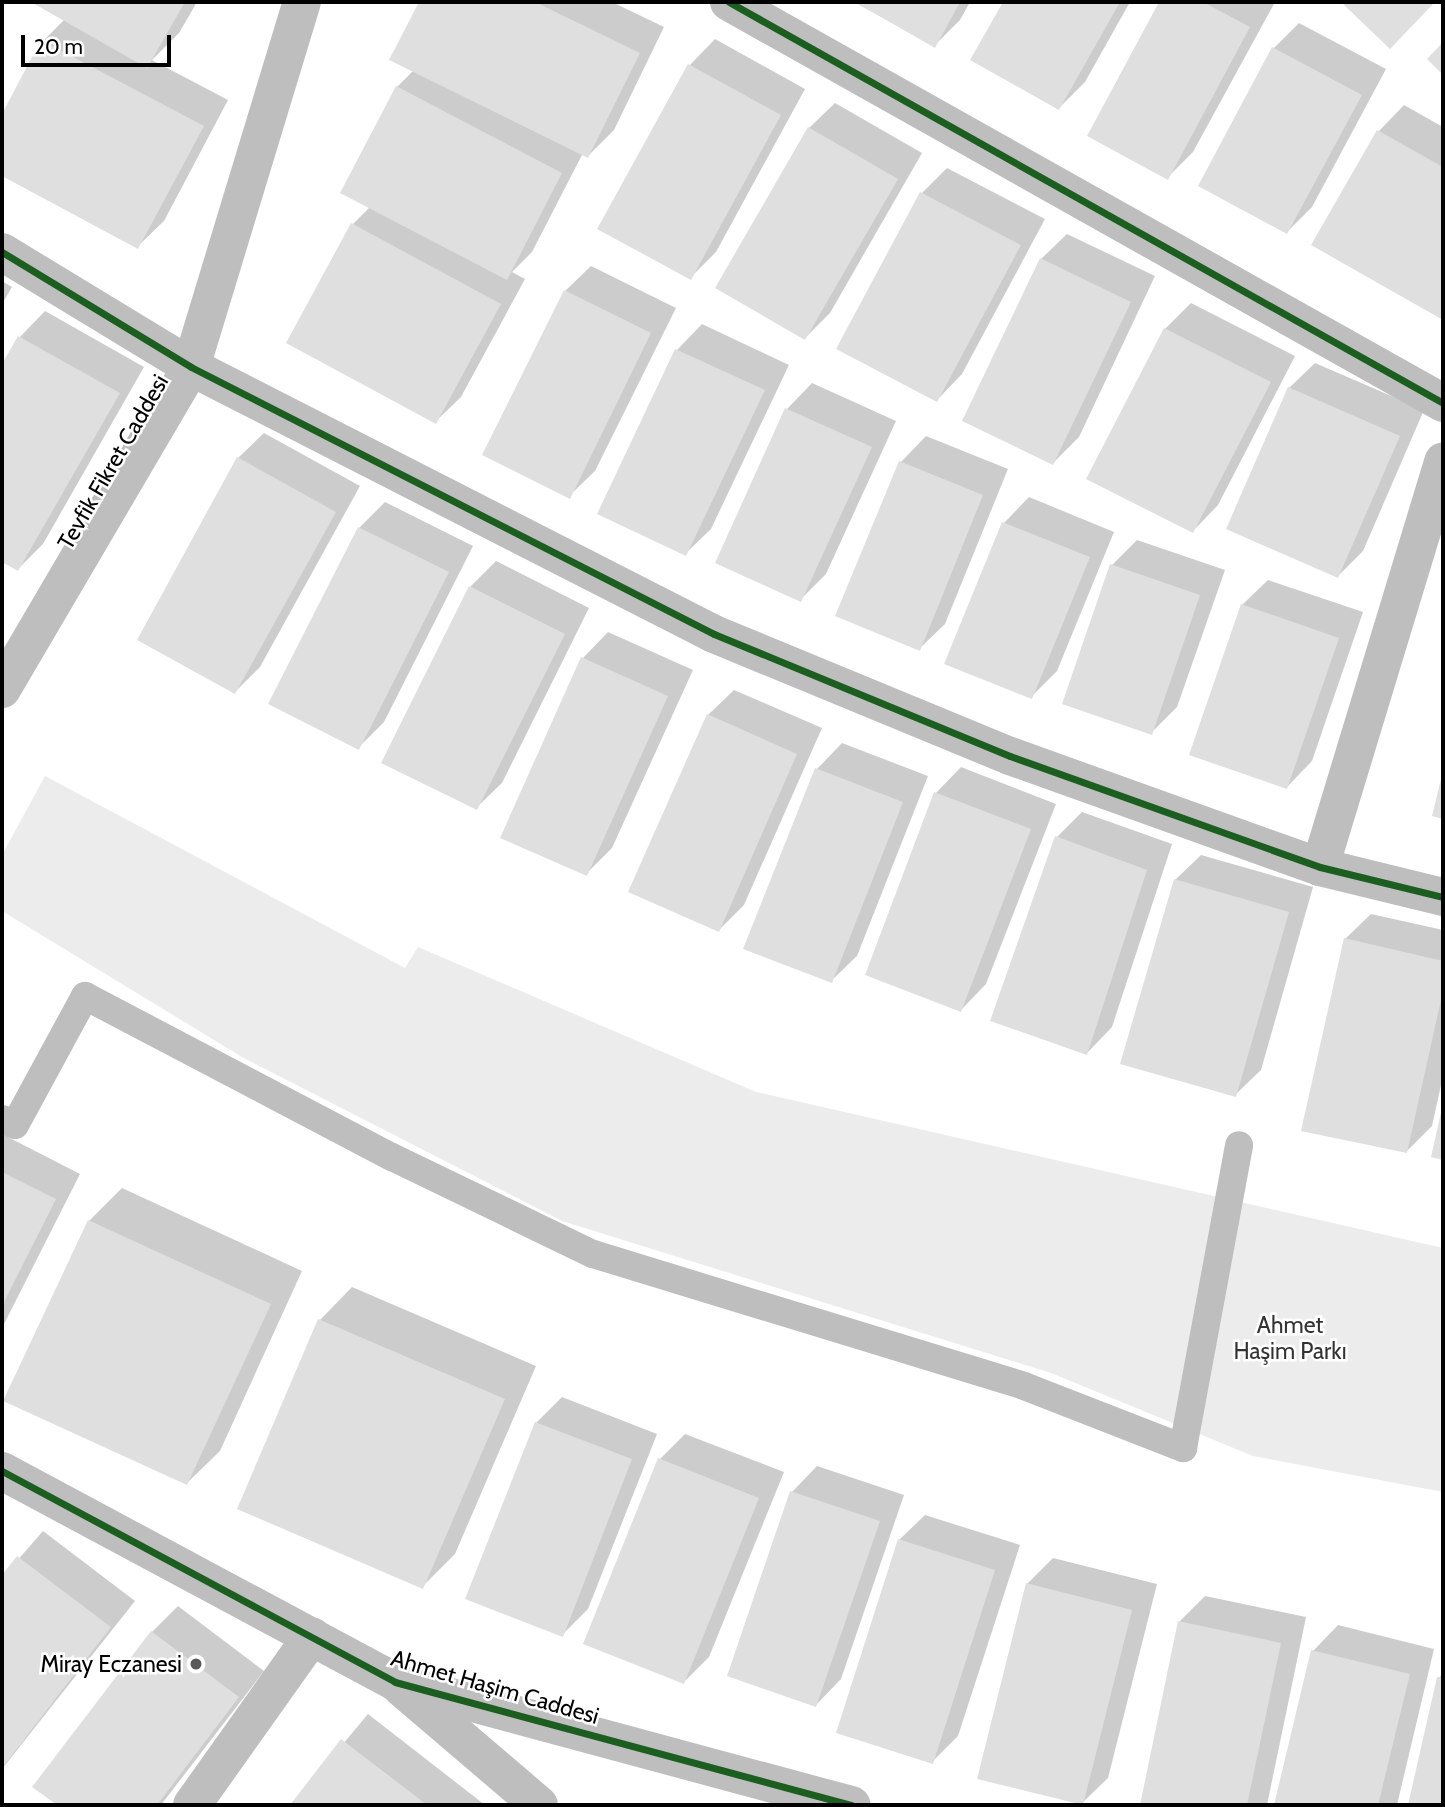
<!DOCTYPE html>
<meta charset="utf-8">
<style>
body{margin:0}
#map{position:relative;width:1445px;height:1807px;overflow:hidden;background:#fff;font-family:Cabin,sans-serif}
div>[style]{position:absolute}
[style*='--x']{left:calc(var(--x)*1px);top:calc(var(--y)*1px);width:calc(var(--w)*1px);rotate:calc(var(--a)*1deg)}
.green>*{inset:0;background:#ececec}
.shadow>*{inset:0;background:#0003}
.building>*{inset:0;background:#dfdfdf}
.service>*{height:28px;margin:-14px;padding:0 14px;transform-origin:14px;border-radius:14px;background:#bebebe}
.minor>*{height:38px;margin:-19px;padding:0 19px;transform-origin:19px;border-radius:19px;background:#bebebe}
.cycleway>*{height:7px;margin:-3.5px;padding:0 3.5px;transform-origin:3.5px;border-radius:3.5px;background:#1b5e20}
.dots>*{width:19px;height:19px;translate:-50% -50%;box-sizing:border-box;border:4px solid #fff;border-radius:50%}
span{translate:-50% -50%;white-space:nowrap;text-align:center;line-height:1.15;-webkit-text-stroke:5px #fff;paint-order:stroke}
.street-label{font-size:23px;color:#000}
.park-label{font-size:23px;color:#333}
.poi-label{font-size:23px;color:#000}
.right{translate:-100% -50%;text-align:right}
.frame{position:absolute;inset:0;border:4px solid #000;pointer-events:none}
.scale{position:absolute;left:21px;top:35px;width:150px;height:32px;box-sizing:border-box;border:4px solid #000;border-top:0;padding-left:9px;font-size:21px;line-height:24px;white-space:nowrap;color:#000;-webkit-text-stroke:5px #fff;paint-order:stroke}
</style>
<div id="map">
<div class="green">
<i style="clip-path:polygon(45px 776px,405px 968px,418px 947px,756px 1092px,1443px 1248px,1443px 1492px,1253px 1456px,1051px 1373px,562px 1221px,242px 1057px,2px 911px,2px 855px)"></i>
</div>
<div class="shadow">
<i style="clip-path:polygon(34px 2px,197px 2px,179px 33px,152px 60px,228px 100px,164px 221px,138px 246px,2px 174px,2px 118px,43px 41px,65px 19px)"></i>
<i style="clip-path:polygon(421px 2px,612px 2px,664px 27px,614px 130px,588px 156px,583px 153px,532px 252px,512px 272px,525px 279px,461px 397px,435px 422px,353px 224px,370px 207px,397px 87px,414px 70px,392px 59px)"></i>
<i style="clip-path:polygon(970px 2px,960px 20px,934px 46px,856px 3px)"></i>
<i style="clip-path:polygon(1005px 2px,1130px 2px,1085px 82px,1059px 108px,972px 60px)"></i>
<i style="clip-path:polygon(1161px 2px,1275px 2px,1193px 152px,1168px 177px,1089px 135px)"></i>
<i style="clip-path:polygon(1299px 23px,1386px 69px,1312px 207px,1287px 232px,1274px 48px)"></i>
<i style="clip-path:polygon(715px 39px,805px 89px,716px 252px,690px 278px,600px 229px,690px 65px)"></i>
<i style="clip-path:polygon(835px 103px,922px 153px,830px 313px,805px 338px,809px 128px)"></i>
<i style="clip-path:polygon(1404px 105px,1443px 127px,1443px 318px,1314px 244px,1379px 131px)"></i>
<i style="clip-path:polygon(947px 168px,1045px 219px,962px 374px,937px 400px,922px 193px)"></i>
<i style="clip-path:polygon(1067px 234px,1155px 276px,1079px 437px,1053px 463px,1041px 259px)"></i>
<i style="clip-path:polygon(591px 266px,676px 308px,595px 471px,569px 496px,565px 291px)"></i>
<i style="clip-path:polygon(2px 281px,12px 287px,2px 304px)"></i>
<i style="clip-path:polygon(1191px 303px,1295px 356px,1218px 505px,1193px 531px,1165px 329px)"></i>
<i style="clip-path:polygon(45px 311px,144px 367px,43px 544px,18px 569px,2px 560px,2px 368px,20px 337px)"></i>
<i style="clip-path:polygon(702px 324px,789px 365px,711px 529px,685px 554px,599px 513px,677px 350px)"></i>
<i style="clip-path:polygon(1315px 363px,1424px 410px,1363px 551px,1338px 576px,1289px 388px)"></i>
<i style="clip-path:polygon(812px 383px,896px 421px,826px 574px,800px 600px,717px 562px,787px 409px)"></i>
<i style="clip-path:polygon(264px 433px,360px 486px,260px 667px,235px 692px,238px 458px)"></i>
<i style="clip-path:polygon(926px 436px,1008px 469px,945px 624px,919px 649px,901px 462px)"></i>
<i style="clip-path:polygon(1029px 497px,1114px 532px,1057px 671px,1031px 697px,1004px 523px)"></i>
<i style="clip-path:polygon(385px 502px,473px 546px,384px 722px,358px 748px,359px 528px)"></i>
<i style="clip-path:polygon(1137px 540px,1225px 570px,1177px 707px,1151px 733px,1112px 565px)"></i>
<i style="clip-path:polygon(496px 561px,589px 608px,502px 783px,476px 808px,470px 587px)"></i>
<i style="clip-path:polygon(1268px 580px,1363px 612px,1312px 761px,1287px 787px,1242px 605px)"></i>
<i style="clip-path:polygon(608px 632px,693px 670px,612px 848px,586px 874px,583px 658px)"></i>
<i style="clip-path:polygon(734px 690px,822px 728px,744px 905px,719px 930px,708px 715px)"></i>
<i style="clip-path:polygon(842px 743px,928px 776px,857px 956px,831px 981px,745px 948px,817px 769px)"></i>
<i style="clip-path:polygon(961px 767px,1056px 804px,986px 984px,961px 1010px,936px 793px)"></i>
<i style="clip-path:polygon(1082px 812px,1172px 844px,1112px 1027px,1087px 1053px,1057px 837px)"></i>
<i style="clip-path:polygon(1201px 855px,1313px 887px,1261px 1070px,1235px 1095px,1175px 880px)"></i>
<i style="clip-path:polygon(1371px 914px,1443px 930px,1443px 1076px,1432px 1126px,1407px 1151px,1345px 939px)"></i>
<i style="clip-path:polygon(2px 1134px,80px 1174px,2px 1328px)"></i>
<i style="clip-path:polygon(122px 1188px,302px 1271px,220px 1451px,187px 1483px,89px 1221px)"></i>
<i style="clip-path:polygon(352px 1287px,536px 1366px,455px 1554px,423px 1586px,320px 1320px)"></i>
<i style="clip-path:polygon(562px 1397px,657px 1434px,588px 1609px,562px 1635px,536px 1423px)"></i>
<i style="clip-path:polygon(685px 1434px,784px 1472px,709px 1657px,684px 1682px,660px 1459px)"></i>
<i style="clip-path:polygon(817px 1466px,904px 1495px,841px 1679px,816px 1705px,792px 1492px)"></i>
<i style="clip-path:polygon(925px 1515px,1020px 1545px,958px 1736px,932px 1762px,899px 1540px)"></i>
<i style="clip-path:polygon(43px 1531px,135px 1601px,2px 1769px,2px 1578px)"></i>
<i style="clip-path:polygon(1053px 1558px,1157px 1584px,1108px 1778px,1082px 1803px,1027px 1584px)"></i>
<i style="clip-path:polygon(1205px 1596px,1306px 1617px,1267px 1805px,1142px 1805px,1179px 1622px)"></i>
<i style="clip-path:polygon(178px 1606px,264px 1671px,161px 1805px,59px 1805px,35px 1787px,152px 1632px)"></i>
<i style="clip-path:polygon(1338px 1625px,1434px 1649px,1397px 1805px,1276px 1805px,1313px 1651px)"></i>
<i style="clip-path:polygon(1443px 1673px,1443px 1805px,1409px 1805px,1439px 1678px)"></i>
<i style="clip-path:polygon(368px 1714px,485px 1805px,292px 1805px)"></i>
</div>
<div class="building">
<i style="clip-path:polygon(31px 2px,185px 2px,147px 68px)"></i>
<i style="clip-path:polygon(419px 2px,535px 2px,640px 53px,588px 158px,389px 60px)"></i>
<i style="clip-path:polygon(855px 2px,960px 2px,935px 48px)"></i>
<i style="clip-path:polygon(1003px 2px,1120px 2px,1059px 110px,970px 60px)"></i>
<i style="clip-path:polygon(1159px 2px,1203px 2px,1250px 27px,1168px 180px,1087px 136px)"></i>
<i style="clip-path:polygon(1341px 2px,1435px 2px,1390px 49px)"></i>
<i style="clip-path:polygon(41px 40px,204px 126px,138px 249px,2px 176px,2px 114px)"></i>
<i style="clip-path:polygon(1443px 42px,1443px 75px,1427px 59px)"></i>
<i style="clip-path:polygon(1272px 47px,1362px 95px,1287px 234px,1198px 186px)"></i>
<i style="clip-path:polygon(688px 64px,781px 115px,691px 280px,597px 229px)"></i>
<i style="clip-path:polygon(396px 86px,562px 173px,507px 280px,340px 193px)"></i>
<i style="clip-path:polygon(808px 127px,898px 179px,805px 340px,715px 288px)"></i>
<i style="clip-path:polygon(1377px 130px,1443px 167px,1443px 320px,1311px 245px)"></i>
<i style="clip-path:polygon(920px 192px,1021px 245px,937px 402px,836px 349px)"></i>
<i style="clip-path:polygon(351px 223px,501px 304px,436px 424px,286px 343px)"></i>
<i style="clip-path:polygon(1040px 258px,1131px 302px,1053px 465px,962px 421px)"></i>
<i style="clip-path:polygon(564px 290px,651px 333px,570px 499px,482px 455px)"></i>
<i style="clip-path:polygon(1164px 328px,1271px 382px,1193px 533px,1086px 479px)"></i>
<i style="clip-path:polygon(18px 336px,120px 393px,18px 571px,2px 562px,2px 364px)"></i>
<i style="clip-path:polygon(675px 349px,765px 390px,686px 556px,597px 514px)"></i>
<i style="clip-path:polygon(1288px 387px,1400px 436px,1338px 578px,1226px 529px)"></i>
<i style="clip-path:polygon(785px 408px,872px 447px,801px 602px,715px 563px)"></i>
<i style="clip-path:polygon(237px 457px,336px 512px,235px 694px,137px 640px)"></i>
<i style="clip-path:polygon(899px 461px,983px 495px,920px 651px,835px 616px)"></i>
<i style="clip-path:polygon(1002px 522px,1090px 557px,1032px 699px,944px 664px)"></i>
<i style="clip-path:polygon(358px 527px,449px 572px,359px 750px,268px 704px)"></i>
<i style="clip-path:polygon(1110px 564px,1200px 595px,1152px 735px,1062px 704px)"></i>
<i style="clip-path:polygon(469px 586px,565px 634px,477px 810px,381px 763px)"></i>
<i style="clip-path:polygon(1241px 604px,1339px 638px,1287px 789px,1189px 755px)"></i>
<i style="clip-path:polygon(581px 657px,668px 696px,587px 876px,500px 838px)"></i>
<i style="clip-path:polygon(707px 714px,797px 754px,719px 932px,628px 892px)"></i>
<i style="clip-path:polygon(815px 768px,903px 802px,832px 983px,743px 949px)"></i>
<i style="clip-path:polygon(1442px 775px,1443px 775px,1443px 819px,1432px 816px)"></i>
<i style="clip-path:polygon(934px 792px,1031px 829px,961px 1012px,865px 975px)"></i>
<i style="clip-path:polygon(1055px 836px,1147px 870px,1087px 1055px,990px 1021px)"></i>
<i style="clip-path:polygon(1174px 879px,1289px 912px,1236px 1097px,1120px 1064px)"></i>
<i style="clip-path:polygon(1344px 938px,1443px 961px,1443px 991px,1407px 1153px,1301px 1131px)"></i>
<i style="clip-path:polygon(1442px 1108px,1443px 1108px,1443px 1160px,1431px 1157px)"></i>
<i style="clip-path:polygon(2px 1172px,56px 1199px,2px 1306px)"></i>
<i style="clip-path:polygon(88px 1220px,271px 1304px,187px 1485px,3px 1401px)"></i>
<i style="clip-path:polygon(318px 1319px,505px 1399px,423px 1589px,237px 1509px)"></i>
<i style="clip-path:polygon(535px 1422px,632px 1459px,563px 1637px,465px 1599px)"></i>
<i style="clip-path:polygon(658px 1458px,759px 1498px,684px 1684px,583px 1644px)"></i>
<i style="clip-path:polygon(790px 1491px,880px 1521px,816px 1707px,727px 1676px)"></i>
<i style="clip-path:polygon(898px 1539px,995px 1570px,933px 1764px,836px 1733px)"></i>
<i style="clip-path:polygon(17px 1556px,111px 1627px,2px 1768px,2px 1575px)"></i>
<i style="clip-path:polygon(1026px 1583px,1132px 1610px,1083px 1805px,977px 1779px)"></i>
<i style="clip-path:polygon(1178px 1621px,1281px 1643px,1247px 1805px,1140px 1805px)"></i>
<i style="clip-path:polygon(151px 1631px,239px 1697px,157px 1805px,57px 1805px,32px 1787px)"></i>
<i style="clip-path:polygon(1311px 1650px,1410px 1674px,1378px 1805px,1274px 1805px)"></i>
<i style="clip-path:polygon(1437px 1677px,1443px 1678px,1443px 1805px,1408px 1805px)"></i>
<i style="clip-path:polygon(341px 1739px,427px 1805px,290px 1805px)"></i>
</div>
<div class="service">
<i style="--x:2;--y:1119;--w:14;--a:25"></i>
<i style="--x:15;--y:1125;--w:147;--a:-61.5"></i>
<i style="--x:85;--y:996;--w:347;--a:27.7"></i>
<i style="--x:392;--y:1157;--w:223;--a:25.8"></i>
<i style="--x:593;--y:1254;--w:451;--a:17"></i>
<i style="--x:1024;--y:1386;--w:171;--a:21.3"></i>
<i style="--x:1183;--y:1448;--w:308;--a:-79.5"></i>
</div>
<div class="minor">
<i style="--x:729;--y:2;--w:819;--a:29.32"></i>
<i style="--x:2;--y:252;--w:221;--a:31.3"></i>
<i style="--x:191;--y:367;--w:587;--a:27.05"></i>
<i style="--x:714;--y:634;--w:320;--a:22.4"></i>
<i style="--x:1010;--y:756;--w:329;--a:19.7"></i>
<i style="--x:1320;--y:867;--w:127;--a:13.7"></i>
<i style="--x:2;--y:689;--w:373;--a:-59.6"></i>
<i style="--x:191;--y:367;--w:382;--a:-73.1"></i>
<i style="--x:1320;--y:867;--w:424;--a:-73.1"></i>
<i style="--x:2;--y:1471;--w:446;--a:28.2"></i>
<i style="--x:395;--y:1682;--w:473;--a:15.1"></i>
<i style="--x:402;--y:1688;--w:180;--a:40.5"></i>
<i style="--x:192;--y:1805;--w:207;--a:-54.6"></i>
</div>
<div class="cycleway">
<i style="--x:729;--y:2;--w:819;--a:29.32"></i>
<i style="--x:2;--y:252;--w:221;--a:31.3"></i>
<i style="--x:191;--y:367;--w:587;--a:27.05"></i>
<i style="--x:714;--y:634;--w:320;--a:22.4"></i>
<i style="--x:1010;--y:756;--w:329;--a:19.7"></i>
<i style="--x:1320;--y:867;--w:127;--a:13.7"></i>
<i style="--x:2;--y:1471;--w:446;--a:28.2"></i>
<i style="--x:395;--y:1682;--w:473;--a:15.1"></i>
</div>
<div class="dots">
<i style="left:196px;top:1664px;background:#595959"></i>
</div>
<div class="street-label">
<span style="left:113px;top:462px;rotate:-60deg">Tevfik Fikret Caddesi</span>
<span style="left:495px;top:1687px;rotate:16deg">Ahmet Haşim Caddesi</span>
</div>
<div class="park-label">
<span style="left:1290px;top:1338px">Ahmet<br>Haşim Parkı</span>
</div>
<div class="poi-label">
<span class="right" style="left:182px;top:1664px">Miray Eczanesi</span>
</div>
<div class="frame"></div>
<div class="scale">20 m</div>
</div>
